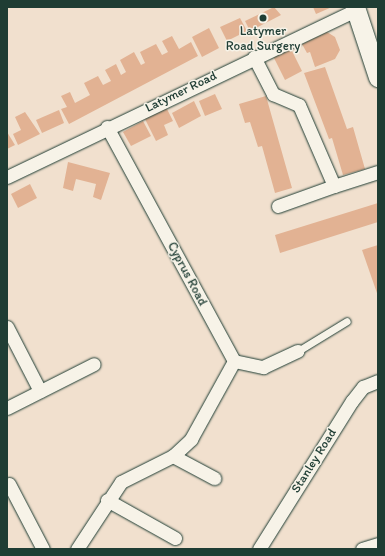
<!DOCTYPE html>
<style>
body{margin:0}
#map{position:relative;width:385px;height:556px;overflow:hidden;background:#f1e0ce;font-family:Itim,sans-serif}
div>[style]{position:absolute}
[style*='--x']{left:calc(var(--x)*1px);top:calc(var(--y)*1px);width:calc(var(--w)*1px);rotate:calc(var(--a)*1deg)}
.building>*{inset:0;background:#e2b293}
.roads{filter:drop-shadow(0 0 1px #1f3d34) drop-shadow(0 0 1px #1f3d34)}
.lane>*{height:7px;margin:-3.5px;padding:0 3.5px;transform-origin:3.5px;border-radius:3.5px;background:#f7f3e8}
.street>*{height:13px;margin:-6.5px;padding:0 6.5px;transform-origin:6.5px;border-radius:6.5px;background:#f7f3e8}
.secondary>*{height:19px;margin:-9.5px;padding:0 9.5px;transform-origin:9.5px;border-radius:9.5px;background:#f7f3e8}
.dots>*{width:11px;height:11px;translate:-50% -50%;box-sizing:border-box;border:2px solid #f7f3e8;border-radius:50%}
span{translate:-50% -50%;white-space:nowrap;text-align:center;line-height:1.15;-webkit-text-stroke:3px #f7f3e8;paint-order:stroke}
.poi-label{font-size:13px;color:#1f3d34}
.street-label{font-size:13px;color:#1f3d34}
.frame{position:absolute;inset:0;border:8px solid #1f3d34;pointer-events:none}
</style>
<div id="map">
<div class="building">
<i style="clip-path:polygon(274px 7px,281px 15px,250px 31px,245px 21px)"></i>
<i style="clip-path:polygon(313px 7px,332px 7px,316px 14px)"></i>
<i style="clip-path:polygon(240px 18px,247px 31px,227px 41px,220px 27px)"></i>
<i style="clip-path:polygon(209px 28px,219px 48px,202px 57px,192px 37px)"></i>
<i style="clip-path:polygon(327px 32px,335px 37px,340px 50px,335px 59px,315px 67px,310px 52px,307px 53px,302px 44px)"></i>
<i style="clip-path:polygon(172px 36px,179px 49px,191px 42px,198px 56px,69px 124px,61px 109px,67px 107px,61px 96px,70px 92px,75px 103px,90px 95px,84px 83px,98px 76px,103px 85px,111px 81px,105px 70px,116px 64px,121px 75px,126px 72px,120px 60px,134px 52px,141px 65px,145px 63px,140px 52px,156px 44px,162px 55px,168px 52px,162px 41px)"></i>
<i style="clip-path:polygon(290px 47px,302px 71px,285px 80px,273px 56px)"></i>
<i style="clip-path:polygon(325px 67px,347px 129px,353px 127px,365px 169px,343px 175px,332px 138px,329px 139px,304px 73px)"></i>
<i style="clip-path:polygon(215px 94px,222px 109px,205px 116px,199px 101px)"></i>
<i style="clip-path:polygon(266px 96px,292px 188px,275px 193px,262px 146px,258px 147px,250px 122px,245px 123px,239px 104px)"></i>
<i style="clip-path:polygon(194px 101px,201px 116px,179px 128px,172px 113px)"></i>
<i style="clip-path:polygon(166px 107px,173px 121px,164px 125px,168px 135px,156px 141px,144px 117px)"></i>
<i style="clip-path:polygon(59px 110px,64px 123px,42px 133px,36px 120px)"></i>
<i style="clip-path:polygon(25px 112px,40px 134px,18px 145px,13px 134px,21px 130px,15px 117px)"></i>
<i style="clip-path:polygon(143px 121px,151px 136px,131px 146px,123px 132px)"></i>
<i style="clip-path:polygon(7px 132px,15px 145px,7px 149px)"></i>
<i style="clip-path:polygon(68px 162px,110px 173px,101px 200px,93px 197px,96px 184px,76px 179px,73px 191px,63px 188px)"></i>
<i style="clip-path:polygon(30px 184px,37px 198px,18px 208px,11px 194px)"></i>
<i style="clip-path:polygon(378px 203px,378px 222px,280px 253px,275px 235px)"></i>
<i style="clip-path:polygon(378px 245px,378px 296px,362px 250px)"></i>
</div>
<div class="roads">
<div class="lane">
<i style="--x:298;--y:351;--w:57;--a:-31.5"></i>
</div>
<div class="street">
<i style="--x:254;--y:57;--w:42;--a:62.8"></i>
<i style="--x:273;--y:94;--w:28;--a:23"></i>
<i style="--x:299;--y:105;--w:88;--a:66.6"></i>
<i style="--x:334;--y:186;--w:46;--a:-17.7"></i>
<i style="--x:107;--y:127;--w:266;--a:61.5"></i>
<i style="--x:234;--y:361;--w:30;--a:12"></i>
<i style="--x:263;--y:367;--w:38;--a:-25"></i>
<i style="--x:7;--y:177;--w:387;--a:-25.6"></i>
<i style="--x:278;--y:206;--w:59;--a:-19.7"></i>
<i style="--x:7;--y:327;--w:72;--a:62.7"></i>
<i style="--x:7;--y:408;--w:97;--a:-26.8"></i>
<i style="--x:173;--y:456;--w:47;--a:28.2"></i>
<i style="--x:9;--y:484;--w:73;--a:62.4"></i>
<i style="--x:107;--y:500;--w:78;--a:29.2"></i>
<i style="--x:77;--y:549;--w:80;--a:-56.7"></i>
<i style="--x:121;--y:482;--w:58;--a:-26.6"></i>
<i style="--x:173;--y:456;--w:25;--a:-43"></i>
<i style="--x:191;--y:439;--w:89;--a:-61.1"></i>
<i style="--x:259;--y:549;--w:175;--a:-57.9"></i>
<i style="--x:352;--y:401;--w:18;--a:-52"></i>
<i style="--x:363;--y:387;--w:16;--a:-22"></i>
<i style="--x:362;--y:549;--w:17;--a:-17"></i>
</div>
<div class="secondary">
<i style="--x:355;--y:7;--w:74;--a:71.8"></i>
</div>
</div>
<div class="dots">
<i style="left:263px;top:18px;background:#1f3d34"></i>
</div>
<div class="poi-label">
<span style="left:263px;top:39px">Latymer<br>Road Surgery</span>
</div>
<div class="street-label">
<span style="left:181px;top:92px;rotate:-26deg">Latymer Road</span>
<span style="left:187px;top:274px;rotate:62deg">Cyprus Road</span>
<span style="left:314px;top:461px;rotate:-58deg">Stanley Road</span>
</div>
<div class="frame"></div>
</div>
